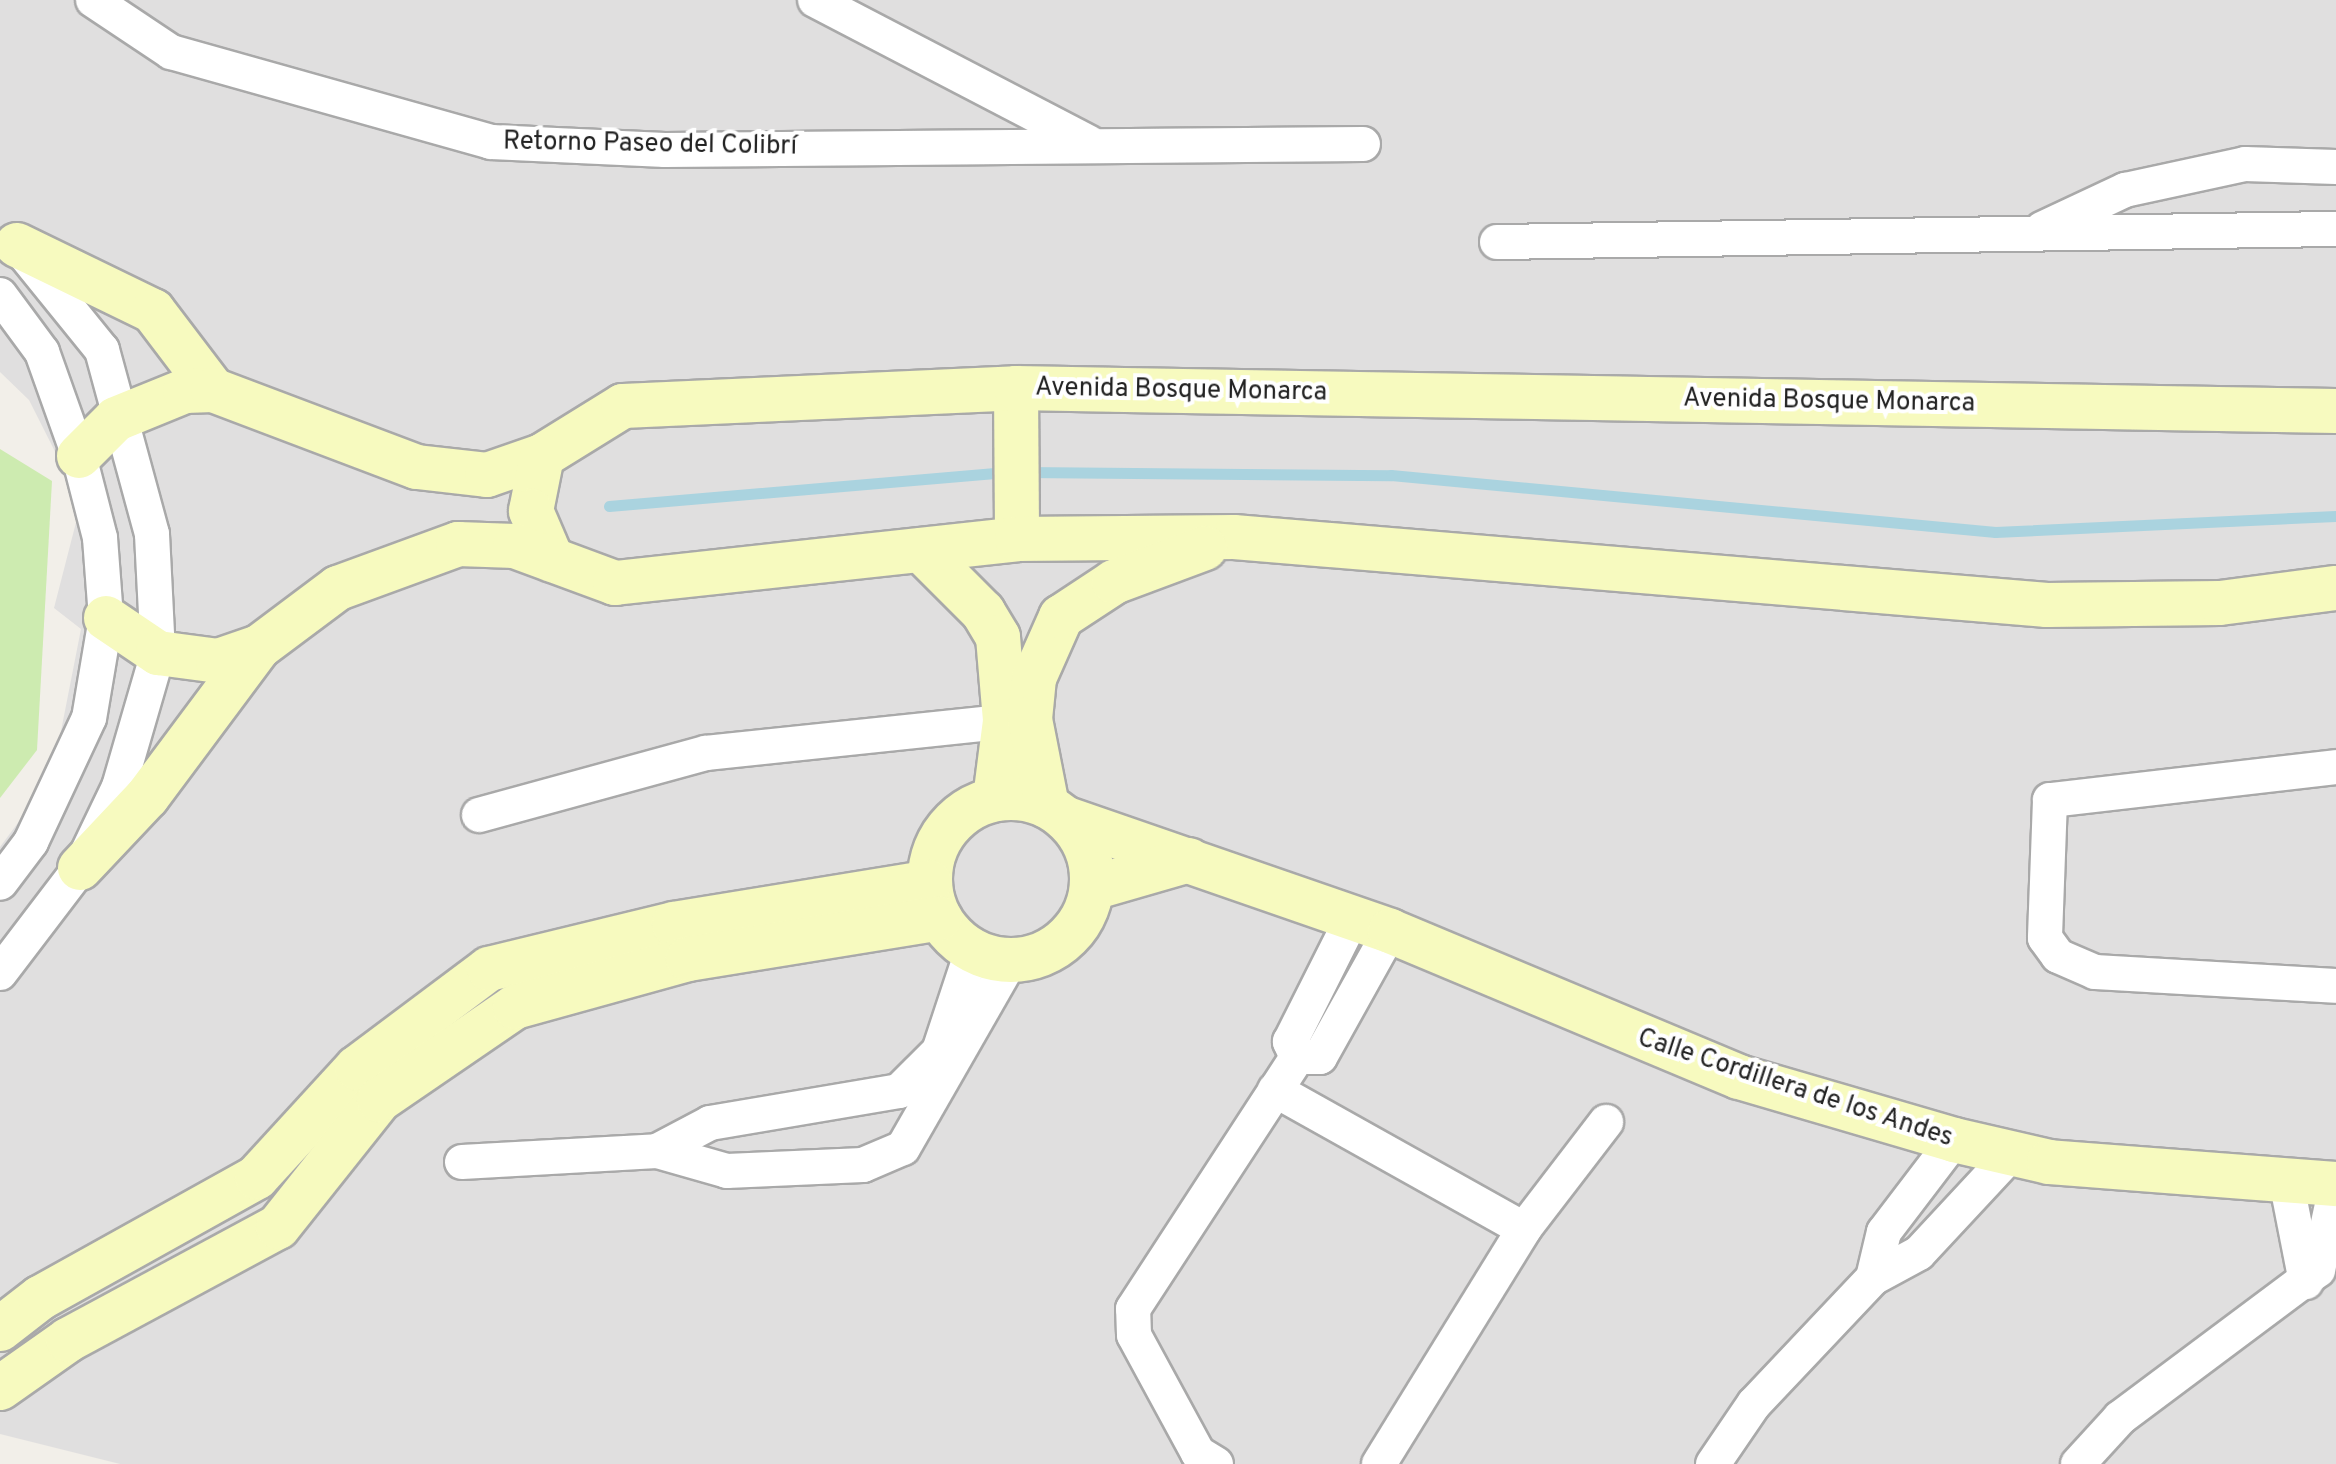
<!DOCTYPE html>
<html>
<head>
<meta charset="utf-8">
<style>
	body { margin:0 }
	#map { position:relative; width:2336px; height:1464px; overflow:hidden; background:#f2efe9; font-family:Overpass,sans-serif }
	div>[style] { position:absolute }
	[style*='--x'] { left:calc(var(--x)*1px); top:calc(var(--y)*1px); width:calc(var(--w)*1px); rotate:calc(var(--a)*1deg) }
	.residential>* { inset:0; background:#e0dfdf }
	.grass>* { inset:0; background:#cdebb0 }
	.stream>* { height:11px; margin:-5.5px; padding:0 5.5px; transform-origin:5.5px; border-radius:5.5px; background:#aad3df }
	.roads { filter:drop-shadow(2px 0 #a9a9a9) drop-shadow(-2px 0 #a9a9a9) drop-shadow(0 2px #a9a9a9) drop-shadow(0 -2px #a9a9a9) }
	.street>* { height:34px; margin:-17px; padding:0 17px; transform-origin:17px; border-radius:17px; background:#fff }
	.secondary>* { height:44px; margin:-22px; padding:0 22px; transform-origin:22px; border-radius:22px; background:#f7fabf }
	.secondary>.ring { margin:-22px; padding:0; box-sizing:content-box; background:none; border:44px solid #f7fabf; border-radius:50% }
	span { translate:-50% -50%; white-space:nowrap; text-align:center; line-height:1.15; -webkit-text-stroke:8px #fff; paint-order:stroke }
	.street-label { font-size:26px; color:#222 }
</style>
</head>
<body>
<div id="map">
	<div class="residential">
		<div style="clip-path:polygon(0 0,2336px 0,2336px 1464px,120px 1464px,0 1434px,0 847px,52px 777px,81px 629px,54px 608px,81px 503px,29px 400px,0 372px)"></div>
	</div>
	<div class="grass">
		<div style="clip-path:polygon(0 449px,52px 481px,37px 750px,0 798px)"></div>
	</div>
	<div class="stream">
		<div style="--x:1024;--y:472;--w:367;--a:0.5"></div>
		<div style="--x:1391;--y:475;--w:607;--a:5.39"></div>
		<div style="--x:1995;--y:532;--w:341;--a:-2.7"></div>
		<div style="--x:609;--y:506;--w:399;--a:-4.9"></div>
	</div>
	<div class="roads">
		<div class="street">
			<div style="--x:93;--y:0;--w:94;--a:33.7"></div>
			<div style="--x:171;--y:52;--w:332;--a:15.7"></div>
			<div style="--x:491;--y:142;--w:174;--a:2.6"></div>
			<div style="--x:665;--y:150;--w:698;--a:-0.49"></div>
			<div style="--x:815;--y:0;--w:308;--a:27.5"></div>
			<div style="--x:2042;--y:229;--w:92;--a:-25.2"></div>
			<div style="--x:2125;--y:190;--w:123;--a:-12.2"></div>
			<div style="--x:2245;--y:164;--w:91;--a:1.9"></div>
			<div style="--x:1497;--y:242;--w:839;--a:-0.89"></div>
			<div style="--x:0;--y:295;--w:71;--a:53.6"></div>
			<div style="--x:42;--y:352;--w:110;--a:70.4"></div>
			<div style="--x:79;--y:456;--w:85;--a:75.6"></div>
			<div style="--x:100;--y:538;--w:80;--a:85.7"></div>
			<div style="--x:106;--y:618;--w:101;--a:99.6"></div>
			<div style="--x:89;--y:718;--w:137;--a:115.1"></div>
			<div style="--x:31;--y:842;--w:51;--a:127.1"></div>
			<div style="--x:2336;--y:767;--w:288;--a:173.4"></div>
			<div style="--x:2050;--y:800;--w:138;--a:92.1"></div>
			<div style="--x:2045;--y:938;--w:22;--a:54"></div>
			<div style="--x:2058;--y:956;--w:40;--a:23.4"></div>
			<div style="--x:2095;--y:972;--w:241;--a:3.3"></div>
			<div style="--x:479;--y:815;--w:235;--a:-15.3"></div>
			<div style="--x:706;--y:753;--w:324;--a:-6"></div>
			<div style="--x:0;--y:973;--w:132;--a:-52.7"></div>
			<div style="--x:80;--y:868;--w:90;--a:-64.3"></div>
			<div style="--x:119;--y:787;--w:140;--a:-73.8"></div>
			<div style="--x:158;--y:653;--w:119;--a:-92.9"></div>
			<div style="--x:152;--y:534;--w:191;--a:-105.2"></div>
			<div style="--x:102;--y:350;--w:129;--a:-129"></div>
			<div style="--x:1297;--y:1057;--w:23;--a:0"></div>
			<div style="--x:1320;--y:1057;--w:144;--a:-60.9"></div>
			<div style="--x:1297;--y:1057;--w:17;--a:-115"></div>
			<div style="--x:1290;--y:1042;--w:140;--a:-63.3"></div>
			<div style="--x:1275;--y:1090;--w:285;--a:29.2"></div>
			<div style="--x:657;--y:1151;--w:60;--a:-27.8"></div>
			<div style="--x:710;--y:1123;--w:192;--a:-9.6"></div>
			<div style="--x:899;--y:1091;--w:57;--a:-45"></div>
			<div style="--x:939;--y:1051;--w:105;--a:-71.7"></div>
			<div style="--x:462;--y:1162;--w:195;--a:-3.2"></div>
			<div style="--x:657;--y:1151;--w:73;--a:15.9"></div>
			<div style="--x:727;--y:1171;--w:136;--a:-2.5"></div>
			<div style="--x:863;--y:1165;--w:43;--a:-23"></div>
			<div style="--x:903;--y:1148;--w:215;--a:-60.2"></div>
			<div style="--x:2286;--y:1180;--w:104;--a:78.9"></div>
			<div style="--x:1873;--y:1278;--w:47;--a:-76.6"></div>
			<div style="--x:1884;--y:1232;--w:116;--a:-52.7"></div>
			<div style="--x:1216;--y:1464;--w:21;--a:-149"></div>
			<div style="--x:1198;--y:1453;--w:134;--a:-118.5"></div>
			<div style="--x:1134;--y:1335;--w:26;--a:-92"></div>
			<div style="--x:1133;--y:1309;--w:301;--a:-56.9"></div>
			<div style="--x:1379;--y:1464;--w:276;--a:-58.3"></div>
			<div style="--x:1524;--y:1229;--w:135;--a:-52.5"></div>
			<div style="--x:1713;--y:1464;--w:73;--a:-55.7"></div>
			<div style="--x:1754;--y:1404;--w:173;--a:-46.6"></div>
			<div style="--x:1873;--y:1278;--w:52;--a:-28.5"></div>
			<div style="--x:1919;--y:1253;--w:132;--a:-47.1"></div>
			<div style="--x:2078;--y:1464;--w:62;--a:-47.6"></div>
			<div style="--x:2120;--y:1418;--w:247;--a:-36.8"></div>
			<div style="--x:2318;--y:1270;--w:86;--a:-77.9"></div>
		</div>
		<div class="secondary">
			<div style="--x:17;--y:245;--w:151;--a:25.9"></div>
			<div style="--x:153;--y:311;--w:99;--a:52.8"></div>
			<div style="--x:1016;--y:388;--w:151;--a:89.6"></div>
			<div style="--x:79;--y:456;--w:52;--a:-45"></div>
			<div style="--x:116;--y:419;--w:74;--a:-22.1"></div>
			<div style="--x:185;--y:391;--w:28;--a:-2"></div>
			<div style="--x:213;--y:390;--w:218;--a:20.7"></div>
			<div style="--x:417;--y:467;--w:70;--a:6.5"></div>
			<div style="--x:487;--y:475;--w:58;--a:-19.1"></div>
			<div style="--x:542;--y:456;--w:95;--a:-31.7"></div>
			<div style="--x:623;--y:406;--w:393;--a:-2.6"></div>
			<div style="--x:1016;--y:388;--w:1320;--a:1"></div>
			<div style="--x:542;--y:456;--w:56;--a:101.3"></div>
			<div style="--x:531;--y:511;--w:53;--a:66.8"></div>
			<div style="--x:921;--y:550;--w:88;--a:45"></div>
			<div style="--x:983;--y:612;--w:29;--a:59"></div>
			<div style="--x:998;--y:637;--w:84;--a:85.2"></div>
			<div style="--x:1005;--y:721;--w:79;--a:97.3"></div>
			<div style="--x:106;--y:618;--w:63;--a:33.9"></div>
			<div style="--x:158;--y:653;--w:61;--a:7.6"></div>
			<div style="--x:218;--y:661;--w:43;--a:-18.9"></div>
			<div style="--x:259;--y:647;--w:99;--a:-36.8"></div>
			<div style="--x:338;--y:588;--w:128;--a:-20.1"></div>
			<div style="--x:458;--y:544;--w:57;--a:2"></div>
			<div style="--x:515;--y:546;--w:107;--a:20.3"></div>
			<div style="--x:615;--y:583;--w:404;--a:-6.2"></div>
			<div style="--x:1017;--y:539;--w:217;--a:-0.5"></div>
			<div style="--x:1234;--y:537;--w:816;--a:4.78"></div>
			<div style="--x:2047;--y:605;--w:173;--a:-0.7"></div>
			<div style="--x:2220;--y:603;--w:117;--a:-7.4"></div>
			<div class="ring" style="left:930px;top:798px;width:118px;height:118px"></div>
			<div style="--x:1047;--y:806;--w:89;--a:-101.1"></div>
			<div style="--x:1030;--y:719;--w:41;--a:-84.4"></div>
			<div style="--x:1034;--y:678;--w:67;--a:-66.1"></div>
			<div style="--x:1061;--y:617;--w:64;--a:-33.4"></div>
			<div style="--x:1114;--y:582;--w:97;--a:-20.5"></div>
			<div style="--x:1067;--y:819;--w:342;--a:19.1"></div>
			<div style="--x:1390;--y:931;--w:378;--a:22.7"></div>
			<div style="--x:1739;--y:1077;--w:224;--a:16.3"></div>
			<div style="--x:1954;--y:1140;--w:98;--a:13"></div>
			<div style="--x:2049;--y:1162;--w:288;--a:4.4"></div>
			<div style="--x:80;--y:868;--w:98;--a:-46.7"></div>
			<div style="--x:147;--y:797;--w:187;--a:-53.3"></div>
			<div style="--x:1092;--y:888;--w:101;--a:-16.1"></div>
			<div style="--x:0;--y:1329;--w:51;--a:-37.8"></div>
			<div style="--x:40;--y:1298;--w:248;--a:-29.1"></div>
			<div style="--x:257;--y:1177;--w:148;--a:-47.5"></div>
			<div style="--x:357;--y:1068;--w:165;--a:-36.9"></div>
			<div style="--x:489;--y:969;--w:190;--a:-13.7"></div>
			<div style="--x:674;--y:924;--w:259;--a:-9.3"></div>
			<div style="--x:0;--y:1388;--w:83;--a:-35.2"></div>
			<div style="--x:68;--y:1340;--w:238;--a:-28.3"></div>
			<div style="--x:278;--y:1227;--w:162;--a:-51.5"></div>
			<div style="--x:379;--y:1100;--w:165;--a:-34.4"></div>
			<div style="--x:515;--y:1007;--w:180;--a:-15.5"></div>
			<div style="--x:688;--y:959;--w:255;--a:-9.2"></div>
		</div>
	</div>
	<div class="street-label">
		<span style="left:650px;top:145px;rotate:1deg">Retorno Paseo del Colibrí</span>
		<span style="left:1181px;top:391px;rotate:1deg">Avenida Bosque Monarca</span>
		<span style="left:1829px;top:402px;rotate:1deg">Avenida Bosque Monarca</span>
		<span style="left:1795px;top:1089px;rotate:18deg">Calle Cordillera de los Andes</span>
	</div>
</div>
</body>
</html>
